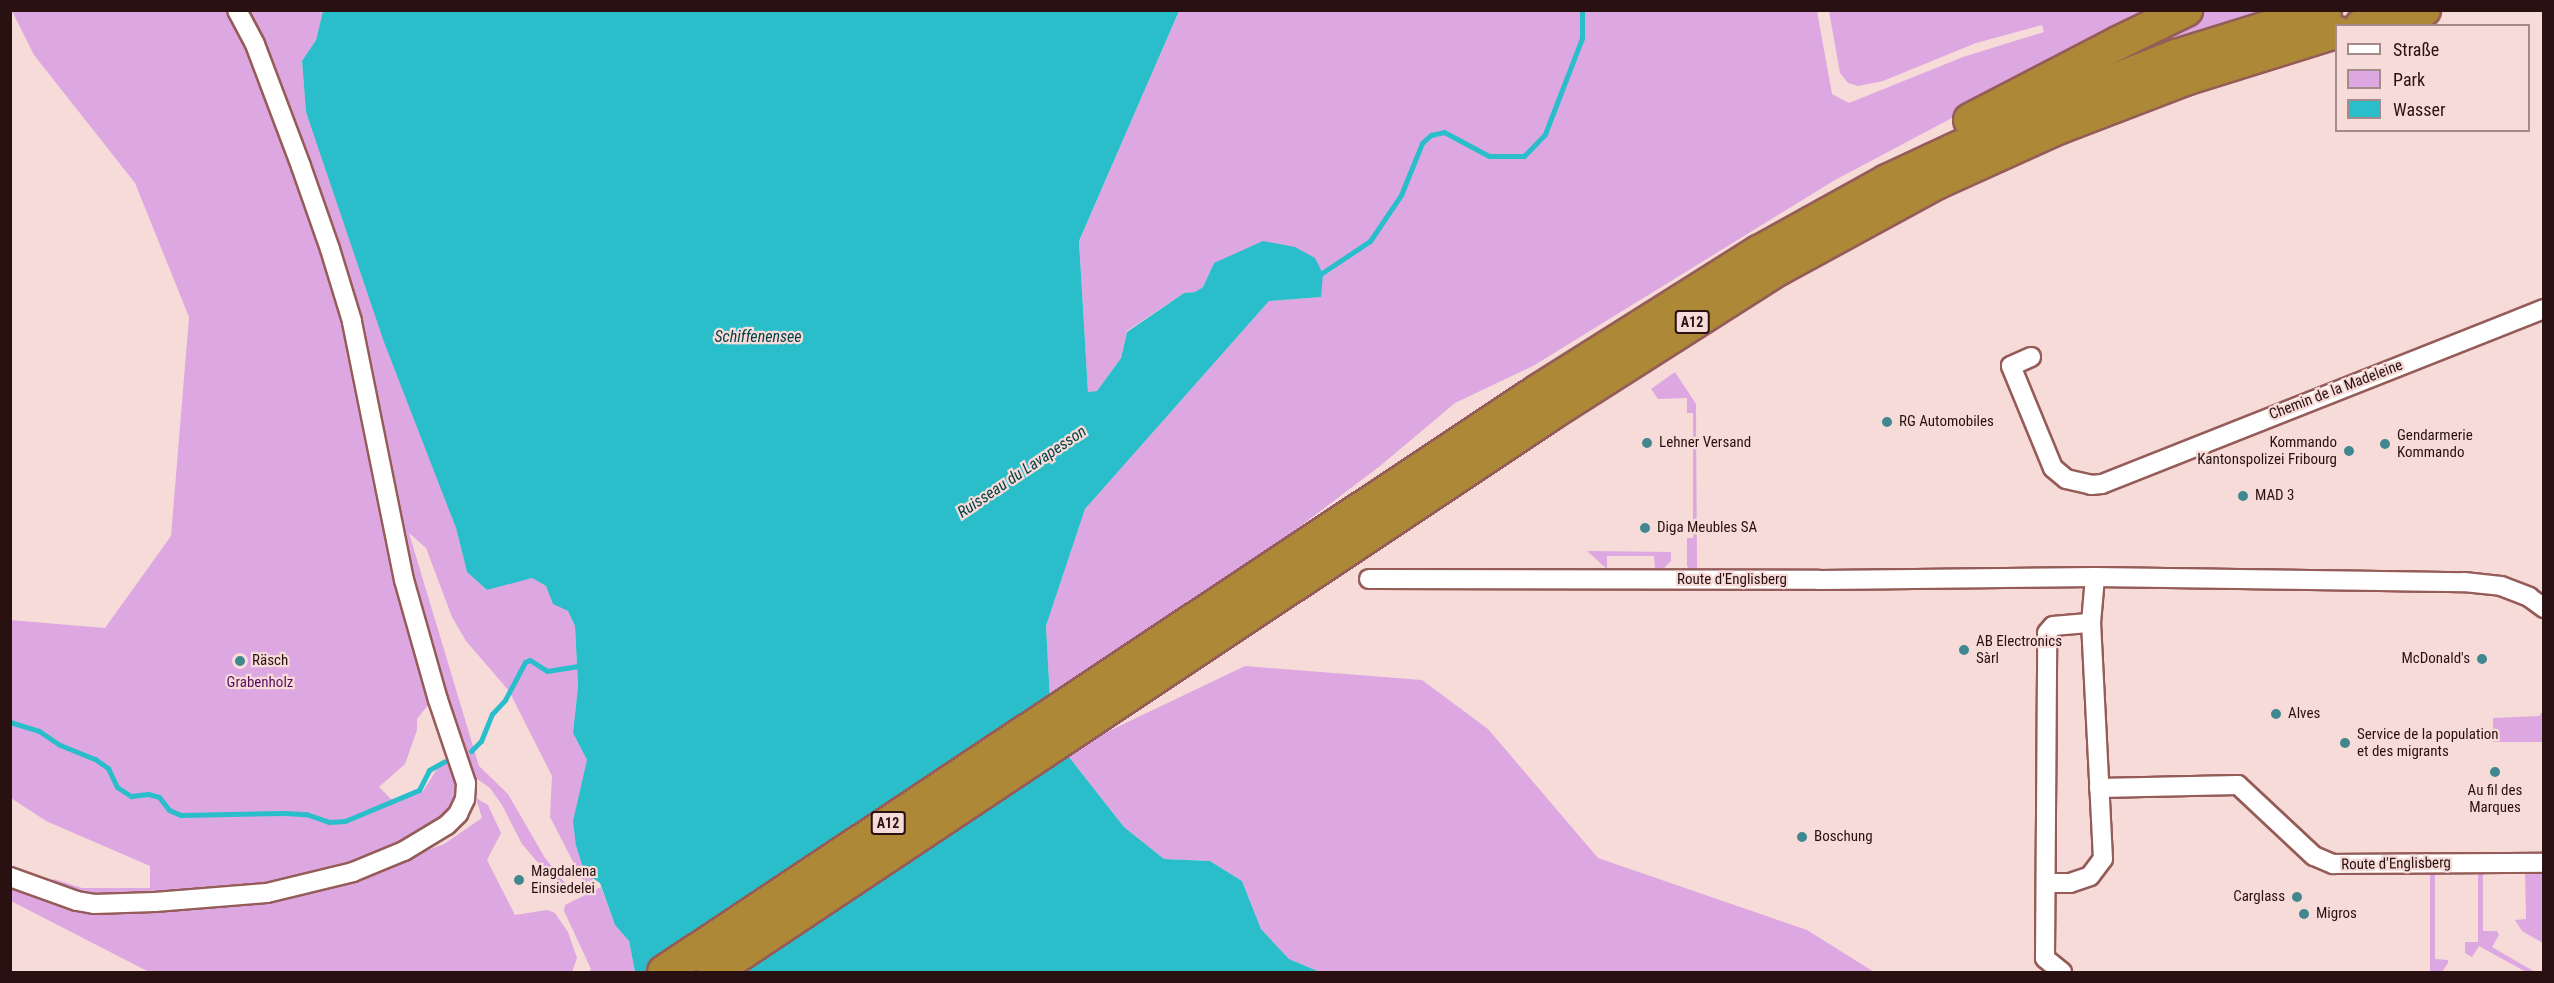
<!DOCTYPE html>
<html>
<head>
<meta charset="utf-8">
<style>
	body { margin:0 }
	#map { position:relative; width:2554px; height:983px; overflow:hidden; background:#f7dbd9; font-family:"Roboto Condensed",sans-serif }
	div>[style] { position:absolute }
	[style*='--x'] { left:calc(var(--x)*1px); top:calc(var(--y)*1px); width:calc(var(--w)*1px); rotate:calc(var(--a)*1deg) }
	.green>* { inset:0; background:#dda7e1 }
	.water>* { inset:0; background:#2abecb }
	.stream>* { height:5px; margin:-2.5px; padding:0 2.5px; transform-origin:2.5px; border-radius:2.5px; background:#2abecb }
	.roads { filter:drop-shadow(2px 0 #955c58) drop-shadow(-2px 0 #955c58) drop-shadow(0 2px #955c58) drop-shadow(0 -2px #955c58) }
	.street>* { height:18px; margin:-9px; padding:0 9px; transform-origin:9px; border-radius:9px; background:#fff }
	.highway>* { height:32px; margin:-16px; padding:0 16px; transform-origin:16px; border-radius:16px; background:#ac8837 }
	.dots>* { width:16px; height:16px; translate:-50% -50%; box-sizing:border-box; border:3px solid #f7dbd9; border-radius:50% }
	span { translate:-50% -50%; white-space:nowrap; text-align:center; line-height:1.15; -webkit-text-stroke:4.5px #f7dbd9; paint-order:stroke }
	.shield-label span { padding:2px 4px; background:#f7dbd9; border:2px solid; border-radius:4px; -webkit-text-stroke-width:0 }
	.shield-label { font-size:14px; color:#281110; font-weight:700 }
	.street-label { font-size:15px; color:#281110 }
	.poi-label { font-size:15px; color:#281110 }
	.left { translate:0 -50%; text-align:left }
	.right { translate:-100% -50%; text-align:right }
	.park-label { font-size:15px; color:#5a0c61 }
	.water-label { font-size:16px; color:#004247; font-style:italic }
	.frame { position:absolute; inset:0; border:12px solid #281110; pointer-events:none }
	.legend { position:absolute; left:2335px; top:24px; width:195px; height:108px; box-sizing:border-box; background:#f7dbd9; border:2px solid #a48a89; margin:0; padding:8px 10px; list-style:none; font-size:18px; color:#281110 }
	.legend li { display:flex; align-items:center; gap:12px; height:30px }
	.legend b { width:30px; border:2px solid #a48a89 }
</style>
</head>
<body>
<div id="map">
	<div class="green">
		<div style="clip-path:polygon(12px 11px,229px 11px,249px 44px,324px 250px,348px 340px,432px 700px,417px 719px,417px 730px,405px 764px,379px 787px,391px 799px,404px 799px,423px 791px,439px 766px,451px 760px,457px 779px,456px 800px,448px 813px,402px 846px,350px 866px,264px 887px,154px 898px,79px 895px,50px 887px,54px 879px,82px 888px,150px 888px,150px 866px,46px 821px,11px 798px,10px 620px,105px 628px,171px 536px,189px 317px,135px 183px,34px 55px)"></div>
		<div style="clip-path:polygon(244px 11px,323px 11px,316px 40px,302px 61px,306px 112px,456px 528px,467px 572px,487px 590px,531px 577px,546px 586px,553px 603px,568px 611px,575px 626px,578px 686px,573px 733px,587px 760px,576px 846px,585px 872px,594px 879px,584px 883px,550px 817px,552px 776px,509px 691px,466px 641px,452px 617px,426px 548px,409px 533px,479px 766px,508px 794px,545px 858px,570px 889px,546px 872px,522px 844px,502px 805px,490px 788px,473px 776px,465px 761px,412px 586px,366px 352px)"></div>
		<div style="clip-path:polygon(1179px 11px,1817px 11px,1832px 94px,1849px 103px,1963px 57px,2044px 32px,2042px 25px,1976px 43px,1883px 81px,1858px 86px,1848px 83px,1840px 73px,1829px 11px,2272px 11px,2184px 37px,2052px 65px,1835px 180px,1533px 366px,1455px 403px,1380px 466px,1237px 574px,1050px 700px,1046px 626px,1085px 509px,1269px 301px,1321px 297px,1214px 263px,1203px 287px,1195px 292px,1184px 293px,1127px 331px,1121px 358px,1097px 391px,1088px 392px,1079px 241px)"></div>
		<div style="clip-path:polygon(1675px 372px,1696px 404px,1697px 571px,1691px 571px,1687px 566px,1687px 538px,1693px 538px,1693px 413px,1687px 413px,1687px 398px,1658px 399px,1651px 389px)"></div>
		<div style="clip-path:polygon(1587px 551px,1671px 552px,1671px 561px,1664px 568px,1655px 568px,1654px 556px,1607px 556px,1607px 569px)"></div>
		<div style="clip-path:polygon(1245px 666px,1422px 680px,1488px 729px,1598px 858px,1807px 930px,1874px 972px,1320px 972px,1289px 959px,1261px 929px,1242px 881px,1210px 861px,1164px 859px,1124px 827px,1065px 752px)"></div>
		<div style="clip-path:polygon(2543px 711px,2543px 742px,2493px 742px,2493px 718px,2539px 716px)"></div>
		<div style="clip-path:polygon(476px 798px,488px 805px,501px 833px,487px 860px,515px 915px,547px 910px,555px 913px,568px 932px,577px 958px,572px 972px,149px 972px,11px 901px,10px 884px,55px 899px,68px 909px,89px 914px,104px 909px,347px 881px,444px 844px,482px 818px)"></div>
		<div style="clip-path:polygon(2515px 870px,2543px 870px,2543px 943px,2522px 931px,2515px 920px,2526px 919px,2525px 873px,2513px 873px)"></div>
		<div style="clip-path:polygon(2450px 871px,2450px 874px,2435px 874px,2435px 959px,2448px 960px,2448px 963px,2442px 972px,2418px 972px,2430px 971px,2430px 875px,2415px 872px)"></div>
		<div style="clip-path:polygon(2463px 871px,2498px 871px,2498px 873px,2483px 874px,2483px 931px,2497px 931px,2499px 935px,2492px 947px,2535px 972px,2526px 972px,2479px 946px,2472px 957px,2465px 953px,2465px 942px,2478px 942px,2478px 874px,2463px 874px)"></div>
		<div style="clip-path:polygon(601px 887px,615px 925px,629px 941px,635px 972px,588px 972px,591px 969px,564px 911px,565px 905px)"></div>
	</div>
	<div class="water">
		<div style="clip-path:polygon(323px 11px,1179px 11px,1079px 241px,1088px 392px,1097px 391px,1121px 358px,1127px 332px,1184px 293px,1195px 292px,1203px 287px,1214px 263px,1263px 241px,1295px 247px,1315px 258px,1323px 274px,1321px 297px,1269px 301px,1085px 509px,1046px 626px,1050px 700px,1065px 752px,1124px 827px,1164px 859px,1210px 861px,1242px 881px,1261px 929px,1289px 959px,1320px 972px,635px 972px,629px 941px,615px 925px,600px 883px,585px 873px,576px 846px,573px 821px,587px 760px,573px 733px,578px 686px,575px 626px,568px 611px,553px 604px,546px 586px,532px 578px,487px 590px,467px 572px,456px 528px,384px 342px,306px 112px,302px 61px,316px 40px)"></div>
	</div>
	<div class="stream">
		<div style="--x:1316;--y:277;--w:65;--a:-33.7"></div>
		<div style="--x:1370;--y:241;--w:55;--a:-56"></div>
		<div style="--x:1401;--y:195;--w:56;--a:-68"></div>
		<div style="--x:1422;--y:143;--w:12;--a:-42"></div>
		<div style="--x:1431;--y:135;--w:13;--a:-13"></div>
		<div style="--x:1444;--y:132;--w:51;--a:28.1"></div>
		<div style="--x:1489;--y:156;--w:35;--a:0"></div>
		<div style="--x:1524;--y:156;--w:30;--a:-46"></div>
		<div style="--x:1545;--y:134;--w:103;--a:-68.9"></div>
		<div style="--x:1582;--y:38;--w:28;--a:-90"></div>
		<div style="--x:10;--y:722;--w:30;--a:17"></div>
		<div style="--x:39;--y:731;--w:25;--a:34"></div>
		<div style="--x:60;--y:745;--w:38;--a:22"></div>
		<div style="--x:95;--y:759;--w:16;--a:35"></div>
		<div style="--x:108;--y:768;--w:21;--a:65"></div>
		<div style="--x:117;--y:787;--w:17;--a:33"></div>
		<div style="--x:131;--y:796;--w:17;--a:-7"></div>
		<div style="--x:148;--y:794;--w:11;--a:15"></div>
		<div style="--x:159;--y:797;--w:16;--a:52"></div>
		<div style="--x:169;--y:810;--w:13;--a:23"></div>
		<div style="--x:181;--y:815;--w:103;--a:-1.1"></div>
		<div style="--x:284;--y:813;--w:22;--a:3"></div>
		<div style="--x:306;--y:814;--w:24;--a:19"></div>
		<div style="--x:329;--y:822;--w:16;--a:-4"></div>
		<div style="--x:345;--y:821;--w:80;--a:-22.7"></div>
		<div style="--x:419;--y:790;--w:22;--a:-63"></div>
		<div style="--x:429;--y:770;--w:18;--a:-29"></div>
		<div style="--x:471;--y:751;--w:14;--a:-45"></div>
		<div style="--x:481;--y:741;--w:29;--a:-68"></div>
		<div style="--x:492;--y:714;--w:19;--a:-47"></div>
		<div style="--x:505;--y:700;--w:43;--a:-62.2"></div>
		<div style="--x:525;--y:662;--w:5;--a:-22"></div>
		<div style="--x:530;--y:660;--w:20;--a:33"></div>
		<div style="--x:547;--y:671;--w:30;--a:-9"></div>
	</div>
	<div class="roads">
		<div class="street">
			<div style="--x:2031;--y:357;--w:22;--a:156"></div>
			<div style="--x:2011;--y:366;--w:110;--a:67.6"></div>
			<div style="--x:2053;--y:468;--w:17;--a:40"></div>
			<div style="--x:2066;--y:479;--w:26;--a:13"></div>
			<div style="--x:2091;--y:485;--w:11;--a:-5"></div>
			<div style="--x:2102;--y:484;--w:475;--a:-21.6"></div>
			<div style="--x:1369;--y:579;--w:450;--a:0.1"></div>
			<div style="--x:1819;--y:580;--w:276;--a:-0.6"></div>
			<div style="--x:2095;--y:577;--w:369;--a:0.8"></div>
			<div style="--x:2464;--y:582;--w:37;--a:6"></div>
			<div style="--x:2501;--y:586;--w:30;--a:21"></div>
			<div style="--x:2529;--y:597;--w:19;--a:36"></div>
			<div style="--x:2099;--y:788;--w:139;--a:-1.2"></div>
			<div style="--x:2238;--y:785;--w:104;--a:43.1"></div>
			<div style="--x:2314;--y:856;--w:21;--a:23"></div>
			<div style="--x:2333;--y:864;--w:211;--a:-0.3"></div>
			<div style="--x:10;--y:877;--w:71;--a:19.7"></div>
			<div style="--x:77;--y:901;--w:17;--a:10"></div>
			<div style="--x:94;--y:904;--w:61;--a:-1.9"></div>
			<div style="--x:155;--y:902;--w:112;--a:-4.6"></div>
			<div style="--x:267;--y:893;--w:89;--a:-13.7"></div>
			<div style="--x:353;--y:872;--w:55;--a:-22.4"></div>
			<div style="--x:404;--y:851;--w:50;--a:-31.2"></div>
			<div style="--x:447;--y:825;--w:16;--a:-45"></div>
			<div style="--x:458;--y:814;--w:17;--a:-65"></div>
			<div style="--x:465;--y:799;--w:16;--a:-86"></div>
			<div style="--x:466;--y:783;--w:88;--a:-108.6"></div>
			<div style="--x:438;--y:700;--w:125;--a:-105.8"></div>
			<div style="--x:404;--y:580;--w:264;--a:-101.4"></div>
			<div style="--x:352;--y:321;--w:75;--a:-107"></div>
			<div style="--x:330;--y:249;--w:88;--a:-109.3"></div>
			<div style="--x:301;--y:166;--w:130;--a:-110.7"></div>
			<div style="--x:255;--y:44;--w:38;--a:-118"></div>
			<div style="--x:2047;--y:883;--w:23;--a:0"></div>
			<div style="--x:2070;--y:883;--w:21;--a:-19"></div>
			<div style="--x:2090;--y:876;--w:21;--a:-53"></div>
			<div style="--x:2103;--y:859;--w:236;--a:-92.9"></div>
			<div style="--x:2091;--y:623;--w:46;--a:-85"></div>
			<div style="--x:2062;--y:972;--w:22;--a:-141"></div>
			<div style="--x:2045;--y:958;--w:325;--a:-89.6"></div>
			<div style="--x:2047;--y:633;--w:9;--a:-49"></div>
			<div style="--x:2053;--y:626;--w:38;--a:-5"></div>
		</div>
		<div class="highway">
			<div style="--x:2361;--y:26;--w:65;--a:-14.3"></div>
			<div style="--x:1970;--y:120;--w:167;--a:-27.5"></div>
			<div style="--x:2118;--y:43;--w:76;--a:-25.9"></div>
			<div style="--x:664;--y:972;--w:1049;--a:-33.61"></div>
			<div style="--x:1538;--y:391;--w:261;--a:-32.2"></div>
			<div style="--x:1759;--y:252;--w:146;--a:-29"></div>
			<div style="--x:1887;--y:181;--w:180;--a:-25"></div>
			<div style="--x:2050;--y:105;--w:135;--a:-21.3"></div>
			<div style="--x:2176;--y:56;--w:156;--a:-17.2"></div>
			<div style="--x:713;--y:972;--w:1008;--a:-33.67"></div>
			<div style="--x:1552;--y:413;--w:270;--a:-32.5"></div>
			<div style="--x:1780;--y:268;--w:180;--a:-28.6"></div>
			<div style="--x:1938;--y:182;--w:134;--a:-24.3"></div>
			<div style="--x:2060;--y:127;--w:134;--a:-21"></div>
			<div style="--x:2185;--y:79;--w:158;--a:-17.3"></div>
		</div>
	</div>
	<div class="dots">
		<div style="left:1887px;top:422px;background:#40878f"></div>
		<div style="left:1647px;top:443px;background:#40878f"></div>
		<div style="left:2385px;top:444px;background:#40878f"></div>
		<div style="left:2349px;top:451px;background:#40878f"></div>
		<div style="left:2243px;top:496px;background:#40878f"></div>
		<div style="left:1645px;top:528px;background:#40878f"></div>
		<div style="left:1964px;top:650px;background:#40878f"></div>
		<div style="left:2482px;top:659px;background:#40878f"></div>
		<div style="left:240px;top:661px;background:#40878f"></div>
		<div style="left:2276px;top:714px;background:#40878f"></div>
		<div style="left:2345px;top:743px;background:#40878f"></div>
		<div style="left:2495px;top:772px;background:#40878f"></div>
		<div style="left:1802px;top:837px;background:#40878f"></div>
		<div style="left:519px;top:880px;background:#40878f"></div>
		<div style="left:2297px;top:897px;background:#40878f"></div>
		<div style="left:2304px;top:914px;background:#40878f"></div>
	</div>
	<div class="shield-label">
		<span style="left:1692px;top:322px">A12</span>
		<span style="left:888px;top:823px">A12</span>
	</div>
	<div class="street-label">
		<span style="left:2336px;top:390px;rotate:-21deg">Chemin de la Madeleine</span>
		<span style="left:1732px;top:580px">Route d'Englisberg</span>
		<span style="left:2396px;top:864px;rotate:-1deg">Route d'Englisberg</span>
	</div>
	<div class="poi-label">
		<span class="left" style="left:1899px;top:422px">RG Automobiles</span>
		<span class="left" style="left:2397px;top:444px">Gendarmerie<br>Kommando</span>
		<span class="right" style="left:2337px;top:451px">Kommando<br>Kantonspolizei Fribourg</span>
		<span class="left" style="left:1659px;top:443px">Lehner Versand</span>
		<span class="left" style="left:2255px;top:496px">MAD 3</span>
		<span class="left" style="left:1657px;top:528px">Diga Meubles SA</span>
		<span class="left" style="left:1976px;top:650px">AB Electronics<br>Sàrl</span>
		<span class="right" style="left:2470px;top:659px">McDonald's</span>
		<span class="left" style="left:252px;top:661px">Räsch</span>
		<span class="left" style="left:2288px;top:714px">Alves</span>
		<span class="left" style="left:2357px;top:743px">Service de la population<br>et des migrants</span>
		<span style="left:2495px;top:799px">Au fil des<br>Marques</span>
		<span class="left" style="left:1814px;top:837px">Boschung</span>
		<span class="left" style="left:531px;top:880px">Magdalena<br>Einsiedelei</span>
		<span class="right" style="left:2285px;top:897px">Carglass</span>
		<span class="left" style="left:2316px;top:914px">Migros</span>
	</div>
	<div class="park-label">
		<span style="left:260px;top:683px">Grabenholz</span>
	</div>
	<div class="water-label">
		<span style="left:758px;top:337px">Schiffenensee</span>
		<span style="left:1022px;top:472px;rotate:-34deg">Ruisseau du Lavapesson</span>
	</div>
	<div class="frame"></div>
	<ul class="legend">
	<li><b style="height:8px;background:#fff"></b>Straße</li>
	<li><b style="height:16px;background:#dda7e1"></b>Park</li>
	<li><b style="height:16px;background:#2abecb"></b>Wasser</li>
	</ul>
</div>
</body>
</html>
